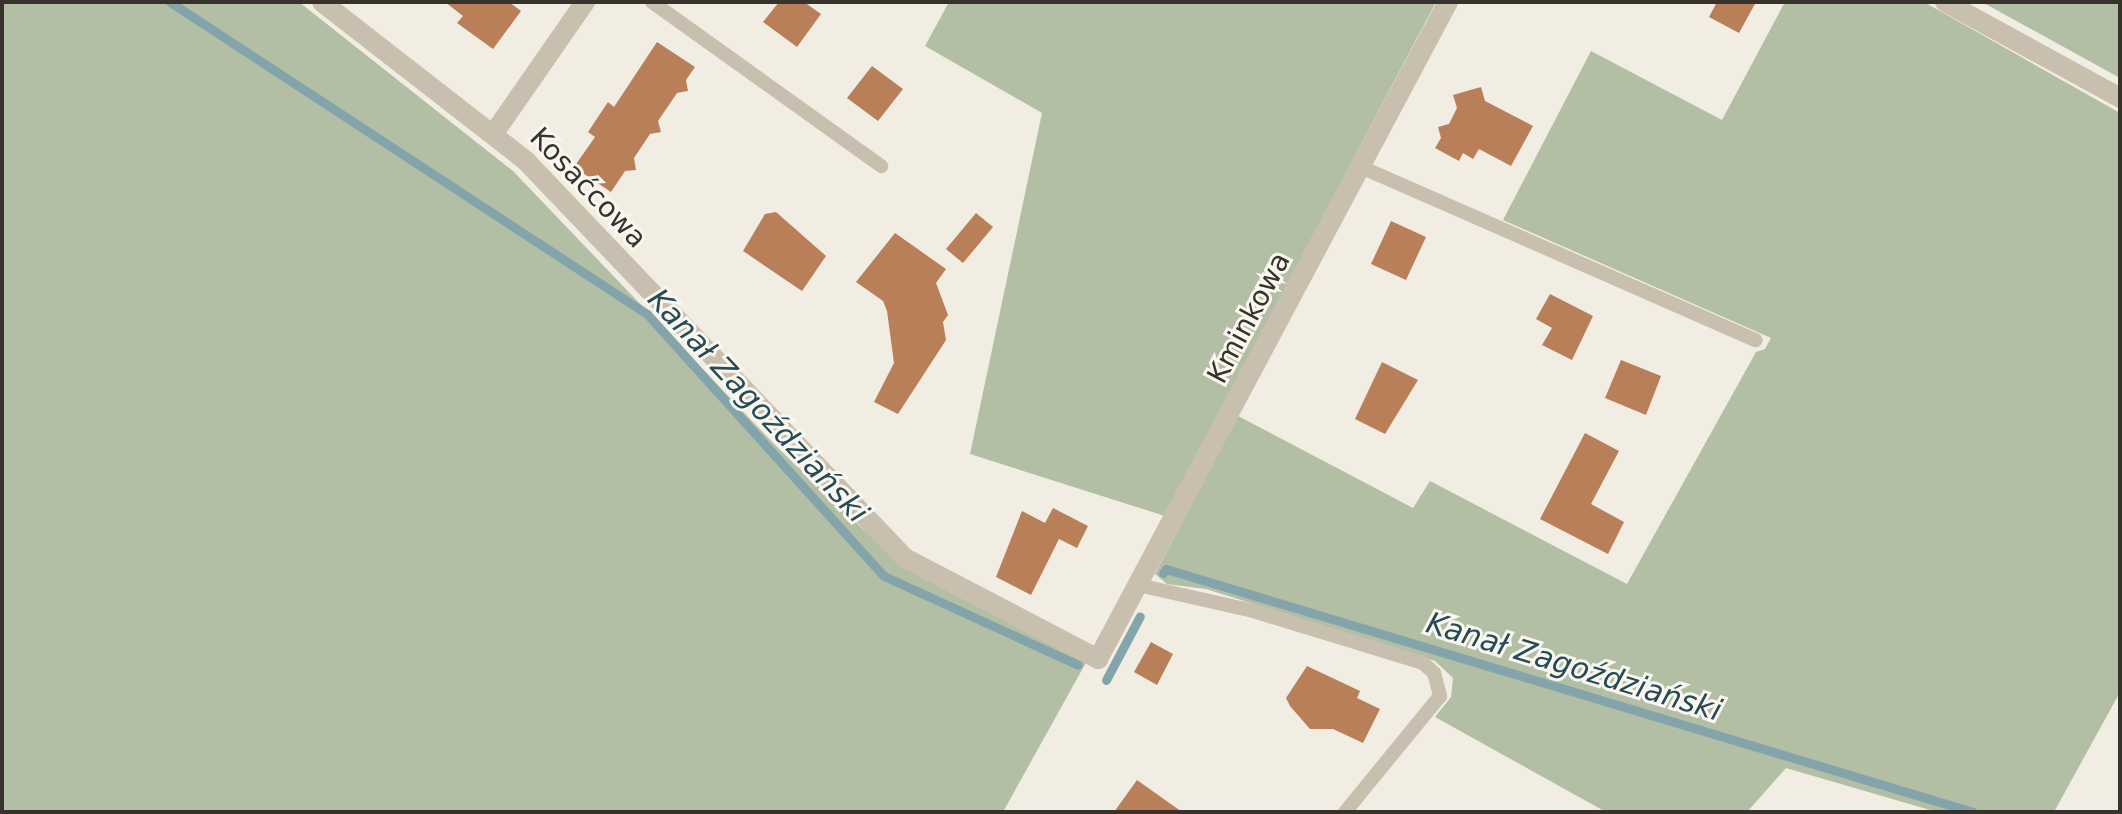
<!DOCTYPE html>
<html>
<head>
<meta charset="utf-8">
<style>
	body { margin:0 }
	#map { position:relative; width:2122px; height:814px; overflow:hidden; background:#f1ede2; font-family:"DejaVu Sans",sans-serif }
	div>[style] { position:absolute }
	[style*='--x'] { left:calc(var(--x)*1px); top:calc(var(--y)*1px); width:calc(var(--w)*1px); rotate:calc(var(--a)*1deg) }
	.green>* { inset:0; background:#b2bfa4 }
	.stream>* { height:9px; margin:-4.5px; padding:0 4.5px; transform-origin:4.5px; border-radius:4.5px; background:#84a4ab }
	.building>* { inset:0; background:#b87f59 }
	.lane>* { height:14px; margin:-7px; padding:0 7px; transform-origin:7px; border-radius:7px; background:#c8bfaf }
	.street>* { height:20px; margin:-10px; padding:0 10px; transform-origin:10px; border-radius:10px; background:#c8bfaf }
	span { translate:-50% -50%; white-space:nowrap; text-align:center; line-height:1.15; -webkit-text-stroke:6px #f9f6ef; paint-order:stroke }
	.street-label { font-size:28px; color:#38322c }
	.water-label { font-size:30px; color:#264b55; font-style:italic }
	.frame { position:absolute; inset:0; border:4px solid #38322c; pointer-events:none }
</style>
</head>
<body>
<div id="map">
	<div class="green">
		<div style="clip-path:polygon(2px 2px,299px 2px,513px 171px,774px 444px,904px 568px,1088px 659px,1003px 812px,2px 812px)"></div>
		<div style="clip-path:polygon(949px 2px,1436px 2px,1165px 516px,970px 454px,1042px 113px,925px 46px)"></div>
		<div style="clip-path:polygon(1785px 2px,1924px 2px,2120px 113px,2120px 692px,2054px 812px,1937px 812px,1786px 768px,1747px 812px,1606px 812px,1435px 717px,1451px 697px,1453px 678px,1435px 661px,1206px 589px,1167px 584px,1155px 574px,1238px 416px,1413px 508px,1430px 481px,1627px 584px,1756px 352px,1765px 349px,1771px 338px,1503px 220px,1591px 51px,1722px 120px)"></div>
		<div style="clip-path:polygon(1982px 2px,2120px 2px,2120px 78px)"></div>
	</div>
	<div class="stream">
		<div style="--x:170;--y:2;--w:570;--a:33.19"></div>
		<div style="--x:647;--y:314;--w:353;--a:47.9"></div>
		<div style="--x:884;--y:576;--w:213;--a:24.6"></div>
		<div style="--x:1163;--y:573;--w:5;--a:-53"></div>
		<div style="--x:1166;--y:569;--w:843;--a:16.76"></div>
		<div style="--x:1106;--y:680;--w:72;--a:-62"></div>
	</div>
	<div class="building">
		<div style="clip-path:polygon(445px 2px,509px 2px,521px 11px,493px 49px,457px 23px,463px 16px)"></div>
		<div style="clip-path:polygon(779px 2px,804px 2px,821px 14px,797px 47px,763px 22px)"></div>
		<div style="clip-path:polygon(1717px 2px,1756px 2px,1739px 33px,1709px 17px)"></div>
		<div style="clip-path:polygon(657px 42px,695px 67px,686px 80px,688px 91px,677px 93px,658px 121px,661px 132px,650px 134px,634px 158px,636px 170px,625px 171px,611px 192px,574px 167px,595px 137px,588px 132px,608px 102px,614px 107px)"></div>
		<div style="clip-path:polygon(872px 66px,903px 89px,878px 121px,847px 98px)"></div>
		<div style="clip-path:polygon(1481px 87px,1485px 101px,1533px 126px,1511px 166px,1479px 149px,1473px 159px,1463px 153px,1459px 161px,1435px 148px,1441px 138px,1438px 127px,1449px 124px,1457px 108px,1453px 95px)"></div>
		<div style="clip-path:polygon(776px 212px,826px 256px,802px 291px,743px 251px,765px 214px)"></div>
		<div style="clip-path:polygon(976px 213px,993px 227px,963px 263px,946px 249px)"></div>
		<div style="clip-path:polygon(1391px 221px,1426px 237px,1406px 280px,1371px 264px)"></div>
		<div style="clip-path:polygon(895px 233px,946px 269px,936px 283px,948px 315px,943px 322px,946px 340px,898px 414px,874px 402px,894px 363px,887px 311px,883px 301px,856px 282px)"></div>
		<div style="clip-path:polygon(1550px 294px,1593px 316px,1572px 360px,1542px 345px,1552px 328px,1536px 319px)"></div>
		<div style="clip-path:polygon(1621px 360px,1661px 376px,1646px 415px,1605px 398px)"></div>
		<div style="clip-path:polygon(1382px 362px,1418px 380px,1385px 434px,1355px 419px)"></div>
		<div style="clip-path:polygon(1585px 433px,1619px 451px,1591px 504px,1624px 522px,1608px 554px,1540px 519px)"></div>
		<div style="clip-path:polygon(1053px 508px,1088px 526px,1077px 548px,1059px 539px,1031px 595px,996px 577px,1022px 511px,1045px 523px)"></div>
		<div style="clip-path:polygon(1151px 642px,1173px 654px,1157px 685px,1134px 672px)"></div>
		<div style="clip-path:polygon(1307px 666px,1360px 691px,1357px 698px,1380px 709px,1363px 743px,1333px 729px,1310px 729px,1290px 706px,1286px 698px)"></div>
		<div style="clip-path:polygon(1137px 780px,1182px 812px,1114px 812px)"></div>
	</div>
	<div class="lane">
		<div style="--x:652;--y:2;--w:282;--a:35.6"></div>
		<div style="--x:1361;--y:167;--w:431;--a:23.7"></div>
		<div style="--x:1138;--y:585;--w:118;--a:12.7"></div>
		<div style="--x:1253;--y:611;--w:178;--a:17"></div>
		<div style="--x:1423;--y:663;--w:15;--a:42"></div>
		<div style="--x:1434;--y:673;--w:24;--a:75"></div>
		<div style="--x:1440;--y:696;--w:150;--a:129.3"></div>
	</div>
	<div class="street">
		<div style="--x:322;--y:2;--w:259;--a:37.9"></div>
		<div style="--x:526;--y:161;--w:549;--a:46.33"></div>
		<div style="--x:905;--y:558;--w:218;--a:27.6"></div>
		<div style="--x:1098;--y:659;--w:744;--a:-61.95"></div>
		<div style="--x:1945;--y:2;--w:200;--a:28.7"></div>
		<div style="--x:494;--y:133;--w:160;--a:-55.2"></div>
	</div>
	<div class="street-label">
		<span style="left:588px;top:188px;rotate:46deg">Kosaćcowa</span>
		<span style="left:1249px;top:318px;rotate:-62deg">Kminkowa</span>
	</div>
	<div class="water-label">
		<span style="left:758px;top:406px;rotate:47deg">Kanał Zagoździański</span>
		<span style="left:1574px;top:667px;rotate:17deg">Kanał Zagoździański</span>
	</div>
	<div class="frame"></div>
</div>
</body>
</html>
